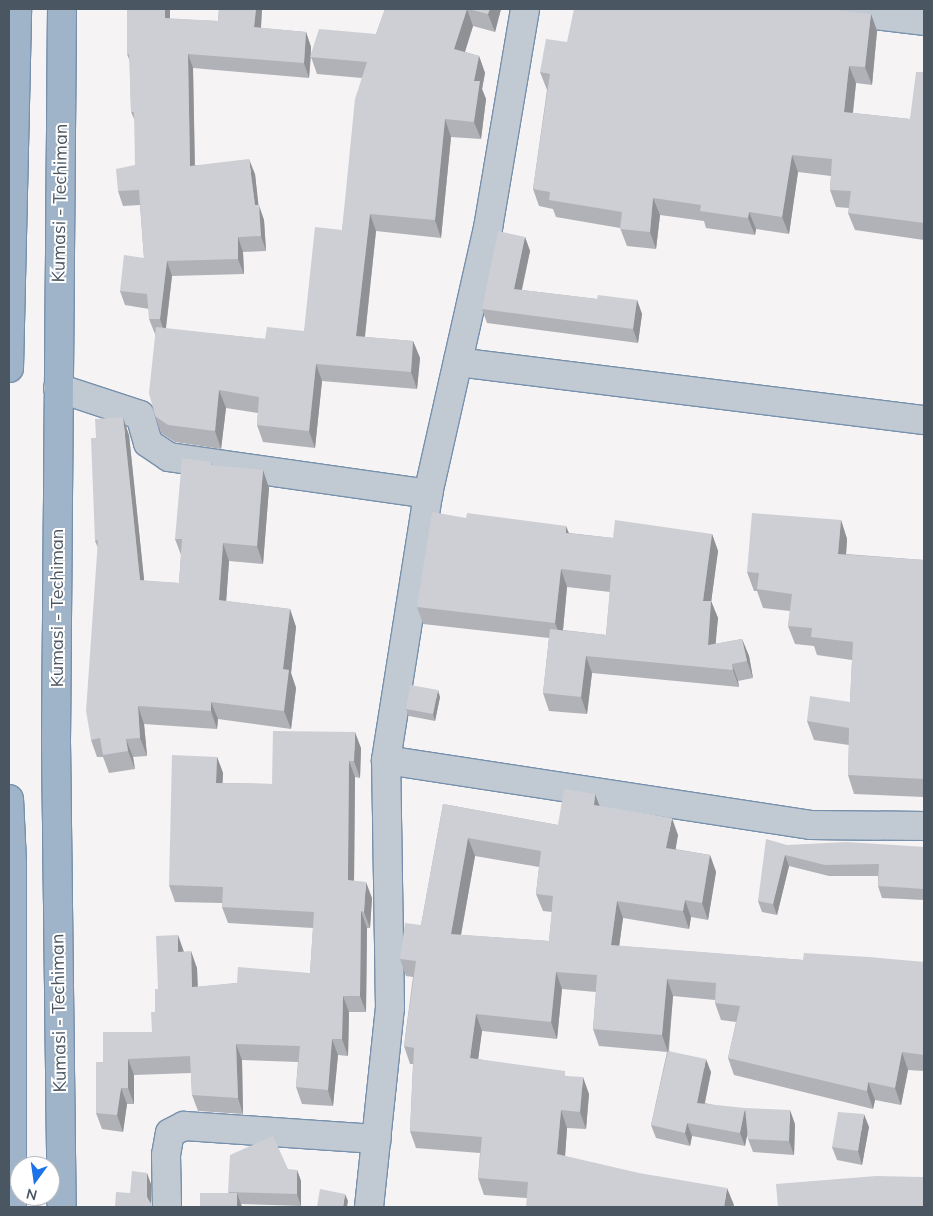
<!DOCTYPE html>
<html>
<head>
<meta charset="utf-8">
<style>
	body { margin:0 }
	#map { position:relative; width:933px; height:1216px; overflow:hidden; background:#f5f3f3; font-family:Mulish,sans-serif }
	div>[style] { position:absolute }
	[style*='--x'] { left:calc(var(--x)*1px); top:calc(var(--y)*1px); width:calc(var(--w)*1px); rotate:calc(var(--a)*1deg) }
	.roads { filter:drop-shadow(1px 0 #7690ad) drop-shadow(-1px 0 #7690ad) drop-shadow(0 1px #7690ad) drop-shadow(0 -1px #7690ad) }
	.minor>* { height:28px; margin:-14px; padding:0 14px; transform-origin:14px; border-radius:14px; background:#c1cad2 }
	.trunk>* { height:28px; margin:-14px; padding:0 14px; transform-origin:14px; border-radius:14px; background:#9fb4c9 }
	.wall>* { inset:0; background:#b0b2b7 }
	.shaded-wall>* { inset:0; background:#909195 }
	.building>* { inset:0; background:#cdcfd5 }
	span { translate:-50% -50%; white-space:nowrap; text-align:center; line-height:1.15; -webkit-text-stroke:4px #fff; paint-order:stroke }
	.street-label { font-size:18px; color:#4a5661 }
	.frame { position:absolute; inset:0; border:10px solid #4a5661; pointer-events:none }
	.north { position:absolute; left:10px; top:1156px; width:50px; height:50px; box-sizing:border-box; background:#fff; border:1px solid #b7bbc0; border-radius:50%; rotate:194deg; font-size:14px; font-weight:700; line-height:20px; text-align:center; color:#4a5661 }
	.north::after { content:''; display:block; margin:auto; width:18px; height:22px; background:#1a73e8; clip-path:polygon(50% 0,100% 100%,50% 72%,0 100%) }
</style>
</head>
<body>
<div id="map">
	<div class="roads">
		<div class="minor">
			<div style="--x:824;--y:9;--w:101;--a:6.8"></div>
			<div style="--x:458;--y:362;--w:470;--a:7.1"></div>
			<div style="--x:58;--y:388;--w:86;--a:18.2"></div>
			<div style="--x:140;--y:415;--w:29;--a:74"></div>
			<div style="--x:148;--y:443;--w:25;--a:34"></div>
			<div style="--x:169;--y:457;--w:262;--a:8.1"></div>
			<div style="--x:386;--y:760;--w:429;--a:8.7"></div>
			<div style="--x:810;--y:825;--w:114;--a:0.5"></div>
			<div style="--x:167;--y:1207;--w:52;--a:-91.1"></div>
			<div style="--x:166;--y:1155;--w:22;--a:-80"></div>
			<div style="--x:170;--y:1133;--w:16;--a:-27"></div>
			<div style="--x:184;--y:1126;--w:193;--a:3.9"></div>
			<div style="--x:369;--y:1207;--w:200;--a:-84"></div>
			<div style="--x:390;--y:1008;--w:248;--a:-90.9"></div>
			<div style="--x:386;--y:760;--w:269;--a:-81"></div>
			<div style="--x:428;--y:494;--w:273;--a:-77.3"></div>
			<div style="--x:488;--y:228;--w:222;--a:-80.4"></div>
		</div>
		<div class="trunk">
			<div style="--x:62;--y:9;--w:733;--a:90.47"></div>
			<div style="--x:56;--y:742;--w:465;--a:89.3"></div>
			<div style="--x:9;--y:368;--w:359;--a:-88.7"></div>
			<div style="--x:9;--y:799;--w:64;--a:87.3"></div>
			<div style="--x:12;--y:863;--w:344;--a:90"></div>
		</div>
	</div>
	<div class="wall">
		<div style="clip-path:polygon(evenodd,219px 9px,262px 9px,261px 28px,306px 32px,311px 47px,311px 56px,376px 34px,385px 9px,501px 9px,495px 32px,473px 26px,465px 52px,479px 56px,485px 73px,482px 89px,486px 99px,481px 139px,451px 137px,441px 238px,376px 231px,365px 337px,413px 341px,420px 358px,417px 389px,322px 381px,315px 448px,263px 442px,257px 425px,258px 413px,226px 408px,221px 449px,175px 442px,161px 433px,155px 416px,155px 334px,149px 319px,149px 309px,125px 305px,120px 291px,144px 258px,140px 205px,123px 206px,118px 191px,135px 165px,135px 121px,131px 112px,130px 62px,127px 54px,170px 19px,218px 21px,219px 9px,311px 57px,317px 74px,362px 78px,342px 230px,304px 331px,265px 339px,166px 329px,172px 276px,244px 274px,243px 252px,266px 251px,264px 220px,258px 205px,255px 174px,195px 165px,193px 68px,309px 78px,311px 57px)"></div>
		<div style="clip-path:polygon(871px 14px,877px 31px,872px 85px,856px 83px,853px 113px,910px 119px,924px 72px,924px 240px,855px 230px,848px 213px,849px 208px,836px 207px,830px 190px,831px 176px,798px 172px,789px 234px,756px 229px,755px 235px,706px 228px,704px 221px,660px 215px,656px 249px,627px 246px,620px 228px,556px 217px,553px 209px,539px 206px,533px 189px,547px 90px,540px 72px,567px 42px)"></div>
		<div style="clip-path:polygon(525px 237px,530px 251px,522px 290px,597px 299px,637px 300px,642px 314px,638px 343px,487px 323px,482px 309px)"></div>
		<div style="clip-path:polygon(129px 435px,144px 581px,179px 583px,181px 555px,175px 539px,211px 462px,213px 466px,269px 488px,263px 564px,229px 561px,226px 601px,290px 609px,296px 627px,291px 673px,296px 688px,291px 729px,218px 719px,217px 729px,144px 724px,147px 756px,133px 757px,135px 769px,109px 773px,103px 757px,97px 757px,91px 740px,98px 548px,95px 541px,96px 438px)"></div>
		<div style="clip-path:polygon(evenodd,466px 518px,569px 533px,613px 538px,712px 534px,718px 551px,711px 601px,718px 618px,715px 644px,742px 639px,749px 656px,753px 678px,738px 681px,739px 687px,592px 673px,587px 714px,549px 711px,543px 693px,549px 638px,423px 624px,417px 607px,466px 518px,567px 587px,610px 592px,606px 635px,563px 630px,567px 587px)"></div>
		<div style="clip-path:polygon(841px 520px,847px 539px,846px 554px,924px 560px,924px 797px,854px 794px,848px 775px,849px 745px,814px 740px,807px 721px,850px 702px,852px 660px,817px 655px,814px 646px,795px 644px,788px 626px,790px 611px,763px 608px,757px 591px,754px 591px,747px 572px)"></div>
		<div style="clip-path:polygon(440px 697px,435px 721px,409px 716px,406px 709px)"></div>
		<div style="clip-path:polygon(361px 748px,360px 778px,355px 777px,354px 881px,372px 898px,370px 928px,367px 928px,366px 1012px,349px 1012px,348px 1056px,338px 1055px,333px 1106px,302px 1104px,296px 1087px,298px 1062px,242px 1060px,243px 1114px,198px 1111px,192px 1095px,191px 1073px,134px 1075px,134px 1104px,127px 1104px,123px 1132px,102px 1129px,96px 1113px,103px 1062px,152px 1032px,158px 989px,184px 952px,197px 968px,198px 987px,237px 983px,310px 973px,313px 928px,228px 923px,222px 907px,222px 903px,175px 902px,169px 885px,217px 757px,223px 773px,222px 783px,272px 784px)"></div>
		<div style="clip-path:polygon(evenodd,443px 804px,558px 825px,600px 806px,678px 835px,675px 849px,710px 855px,716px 872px,708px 920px,691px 917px,689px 929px,623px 918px,619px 946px,803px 960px,924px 962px,924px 1071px,908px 1070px,901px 1105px,875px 1100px,873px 1109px,734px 1075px,728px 1058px,736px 1022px,721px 1020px,715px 1003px,715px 1000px,673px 996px,669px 1051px,711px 1072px,705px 1103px,795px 1124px,794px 1155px,753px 1152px,748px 1139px,747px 1133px,745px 1146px,692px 1136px,690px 1146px,656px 1138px,651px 1125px,667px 1052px,599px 1046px,593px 1029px,596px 992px,562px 989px,557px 1039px,482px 1031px,478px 1059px,567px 1076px,589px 1094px,586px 1129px,567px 1128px,565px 1156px,734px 1205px,526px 1198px,484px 1195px,478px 1178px,480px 1153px,416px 1148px,410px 1131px,413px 1064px,410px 1064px,404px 1046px,413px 977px,406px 976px,400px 959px,421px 925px,443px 804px,475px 856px,539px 867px,536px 894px,543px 911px,552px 912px,549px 941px,461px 935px,475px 856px)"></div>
		<div style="clip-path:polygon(787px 845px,924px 847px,924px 900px,882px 898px,878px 886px,878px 876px,829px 876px,789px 866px,777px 915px,762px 912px,758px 901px)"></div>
		<div style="clip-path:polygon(869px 1127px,862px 1165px,837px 1160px,832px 1147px)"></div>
		<div style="clip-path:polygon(297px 1170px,301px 1181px,301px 1206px,241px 1204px,242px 1207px,200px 1207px,229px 1193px,228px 1192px)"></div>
	</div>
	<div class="shaded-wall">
		<div style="clip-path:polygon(165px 9px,170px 9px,170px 33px,165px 18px)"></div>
		<div style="clip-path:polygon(256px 9px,262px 9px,260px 42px,254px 27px)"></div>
		<div style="clip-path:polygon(467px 9px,473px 26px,460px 67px,454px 49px)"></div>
		<div style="clip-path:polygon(490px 9px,501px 9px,495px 32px,488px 14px)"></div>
		<div style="clip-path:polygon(871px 14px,877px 31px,872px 85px,865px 67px)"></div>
		<div style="clip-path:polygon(306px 32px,311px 47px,309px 78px,304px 63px)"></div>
		<div style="clip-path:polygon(188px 54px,193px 68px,195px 181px,190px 166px)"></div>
		<div style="clip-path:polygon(479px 56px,485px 73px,482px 89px,486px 99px,481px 139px,474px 122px,474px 81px)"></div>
		<div style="clip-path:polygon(849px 66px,856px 83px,851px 129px,844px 112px)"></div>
		<div style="clip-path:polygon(445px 119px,451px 137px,441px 238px,435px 220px)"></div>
		<div style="clip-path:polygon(792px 155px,798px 172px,789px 234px,782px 217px)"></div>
		<div style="clip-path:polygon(249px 159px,255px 174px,260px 218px,259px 205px,264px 220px,266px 251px,261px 236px,255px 205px)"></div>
		<div style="clip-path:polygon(653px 198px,660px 215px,656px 249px,650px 232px)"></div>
		<div style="clip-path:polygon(749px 212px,756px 229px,755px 235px,748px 218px)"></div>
		<div style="clip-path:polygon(370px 214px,376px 231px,363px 353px,356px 336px)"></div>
		<div style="clip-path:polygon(238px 237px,243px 252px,244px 274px,238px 259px)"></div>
		<div style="clip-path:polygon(525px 237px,530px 251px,519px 302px,514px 289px)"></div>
		<div style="clip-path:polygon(167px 261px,172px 276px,165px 334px,160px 319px)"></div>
		<div style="clip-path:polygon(637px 300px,642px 314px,638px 343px,633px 329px)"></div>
		<div style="clip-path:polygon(413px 341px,420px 358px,417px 389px,411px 372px)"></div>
		<div style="clip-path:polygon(316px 364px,322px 381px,315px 448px,309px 431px)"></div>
		<div style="clip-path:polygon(219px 390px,226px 408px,221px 449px,215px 431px)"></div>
		<div style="clip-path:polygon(123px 417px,129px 435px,146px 598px,140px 580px)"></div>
		<div style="clip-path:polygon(263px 470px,269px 488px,263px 564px,257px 546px)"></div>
		<div style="clip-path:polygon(841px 520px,847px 539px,845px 572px,838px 554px)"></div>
		<div style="clip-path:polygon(566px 526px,573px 543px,566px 533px)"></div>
		<div style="clip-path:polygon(712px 534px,718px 551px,709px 618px,703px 601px)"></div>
		<div style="clip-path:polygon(223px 543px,229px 561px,225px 618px,219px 600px)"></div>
		<div style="clip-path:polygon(561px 569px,567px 587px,562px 640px,555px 623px)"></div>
		<div style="clip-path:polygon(711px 601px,718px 618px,714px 662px,708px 645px)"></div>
		<div style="clip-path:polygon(290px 609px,296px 627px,291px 673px,296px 688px,291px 729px,284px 711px,283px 669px)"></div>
		<div style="clip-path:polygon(742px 639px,749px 656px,753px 678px,747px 661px)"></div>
		<div style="clip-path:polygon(586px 656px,592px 673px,587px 714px,581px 697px)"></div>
		<div style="clip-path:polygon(732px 664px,738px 681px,739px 687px,733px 670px)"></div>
		<div style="clip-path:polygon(438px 690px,440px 697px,435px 721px,433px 714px)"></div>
		<div style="clip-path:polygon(211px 702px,218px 719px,217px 729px,211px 711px)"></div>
		<div style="clip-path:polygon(138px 706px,144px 724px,147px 756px,140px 738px)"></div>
		<div style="clip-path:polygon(355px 732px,361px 748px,360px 778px,354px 761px)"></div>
		<div style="clip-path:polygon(126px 739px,133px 757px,135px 769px,128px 751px)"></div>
		<div style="clip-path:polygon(217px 757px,223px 773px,222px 800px,216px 783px)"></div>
		<div style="clip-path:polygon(349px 761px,355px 777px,354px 883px,348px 880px)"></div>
		<div style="clip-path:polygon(595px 794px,602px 812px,594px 805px)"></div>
		<div style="clip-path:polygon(672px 818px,678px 835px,673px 865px,666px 848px)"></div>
		<div style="clip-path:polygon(468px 838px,475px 856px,458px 951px,451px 934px)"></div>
		<div style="clip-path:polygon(710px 855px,716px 872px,708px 920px,702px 903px)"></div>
		<div style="clip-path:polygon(785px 855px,789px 866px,777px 915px,773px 904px)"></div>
		<div style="clip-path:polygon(366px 882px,372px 898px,370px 928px,364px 912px)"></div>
		<div style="clip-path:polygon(685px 900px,691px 917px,689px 929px,683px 911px)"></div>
		<div style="clip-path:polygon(617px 901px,623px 918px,617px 962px,611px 945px)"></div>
		<div style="clip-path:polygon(361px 911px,367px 928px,366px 1012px,360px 996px)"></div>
		<div style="clip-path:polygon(178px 935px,184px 952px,178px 952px)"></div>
		<div style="clip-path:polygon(191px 951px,197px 968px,198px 1004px,192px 987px)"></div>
		<div style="clip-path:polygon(556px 972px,562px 989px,557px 1039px,551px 1022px)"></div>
		<div style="clip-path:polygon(667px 979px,673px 996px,668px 1052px,662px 1035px)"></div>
		<div style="clip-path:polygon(343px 996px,349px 1012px,348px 1056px,342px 1039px)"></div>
		<div style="clip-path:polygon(476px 1014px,482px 1031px,476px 1075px,470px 1058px)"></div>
		<div style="clip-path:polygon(332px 1039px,338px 1055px,333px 1106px,328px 1090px)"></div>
		<div style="clip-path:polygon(236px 1044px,242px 1060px,243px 1114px,238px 1098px)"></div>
		<div style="clip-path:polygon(902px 1052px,908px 1070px,901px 1105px,895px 1088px)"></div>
		<div style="clip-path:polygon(128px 1059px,134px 1075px,134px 1104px,128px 1088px)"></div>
		<div style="clip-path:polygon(706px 1059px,711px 1072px,702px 1116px,697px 1103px)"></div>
		<div style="clip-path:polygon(583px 1077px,589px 1094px,586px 1129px,580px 1112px)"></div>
		<div style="clip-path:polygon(868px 1082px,875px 1100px,873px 1109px,867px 1091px)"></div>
		<div style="clip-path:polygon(121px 1088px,127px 1104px,123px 1132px,117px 1115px)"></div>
		<div style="clip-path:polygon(745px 1108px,750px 1121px,745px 1146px,740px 1133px)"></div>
		<div style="clip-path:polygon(561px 1110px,567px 1128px,564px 1171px,557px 1154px)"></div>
		<div style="clip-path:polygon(790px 1110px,795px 1124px,794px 1155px,789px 1141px)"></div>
		<div style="clip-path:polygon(864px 1114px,869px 1127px,862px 1165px,858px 1151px)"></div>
		<div style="clip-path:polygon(687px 1123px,692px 1136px,690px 1146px,685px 1133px)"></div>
		<div style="clip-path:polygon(297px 1170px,301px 1181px,301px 1206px,297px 1194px)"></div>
		<div style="clip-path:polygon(147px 1173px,151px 1184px,151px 1207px,147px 1197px)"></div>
		<div style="clip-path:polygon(727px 1188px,734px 1205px,733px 1207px,724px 1207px)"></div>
		<div style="clip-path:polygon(237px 1193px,242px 1207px,237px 1207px)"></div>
		<div style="clip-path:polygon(345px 1194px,348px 1201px,347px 1207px,343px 1207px)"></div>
	</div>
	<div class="building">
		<div style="clip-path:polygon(127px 9px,165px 9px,165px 18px,218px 21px,219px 9px,256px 9px,254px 27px,306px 32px,304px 63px,188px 54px,190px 166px,249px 159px,255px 205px,259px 205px,261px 236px,238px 237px,238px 259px,167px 261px,160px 319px,149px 319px,147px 294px,120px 291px,124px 255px,144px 258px,139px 190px,118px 191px,116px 169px,135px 165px,134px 112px,131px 112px,129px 54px,127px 54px)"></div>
		<div style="clip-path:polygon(385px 9px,467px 9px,454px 49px,479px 56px,474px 81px,480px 81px,474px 122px,445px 119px,435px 220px,370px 214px,356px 336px,413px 341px,411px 372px,316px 364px,309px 431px,257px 425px,259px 397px,219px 390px,215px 431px,168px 425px,155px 416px,149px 393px,156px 327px,265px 339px,267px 327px,304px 331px,315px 227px,342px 230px,355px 99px,367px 62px,310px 57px,319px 29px,376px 34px)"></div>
		<div style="clip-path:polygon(468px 9px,490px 9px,488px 14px)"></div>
		<div style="clip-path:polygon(574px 9px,828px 9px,871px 14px,865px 67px,849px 66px,844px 112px,910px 119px,916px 72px,924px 72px,924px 223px,848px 213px,851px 191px,830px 190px,832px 159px,792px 155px,782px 217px,749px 212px,748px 218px,700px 211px,701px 205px,653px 198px,650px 232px,620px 229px,622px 212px,549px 200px,550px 192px,533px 189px,550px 74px,540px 72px,546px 39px,567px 42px)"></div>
		<div style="clip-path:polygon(498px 231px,525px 237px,514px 289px,597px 299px,598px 295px,637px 300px,633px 329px,482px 309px)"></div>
		<div style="clip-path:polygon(123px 417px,140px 580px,179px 583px,182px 539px,175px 539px,182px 458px,211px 462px,211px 465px,263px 470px,257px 546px,223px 543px,219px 600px,290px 609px,283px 669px,289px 670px,284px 711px,211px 702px,211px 711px,138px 706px,140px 738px,126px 739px,128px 751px,103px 755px,100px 738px,91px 740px,86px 711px,98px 540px,95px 541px,91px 438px,96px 438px,95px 419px)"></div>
		<div style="clip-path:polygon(432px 512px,466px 518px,467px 513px,566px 526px,566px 533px,613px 538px,615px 520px,712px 534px,703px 601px,711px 601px,708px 645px,742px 639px,747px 661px,732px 664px,733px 670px,586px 656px,581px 697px,543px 693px,550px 629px,606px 635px,611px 575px,561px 569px,555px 623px,417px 607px)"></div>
		<div style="clip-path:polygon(752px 513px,841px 520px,838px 554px,924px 560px,924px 779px,848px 775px,849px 728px,807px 721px,810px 696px,850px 702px,853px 642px,811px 637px,812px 628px,788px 626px,792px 594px,757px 589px,759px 573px,747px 572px)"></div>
		<div style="clip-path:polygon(410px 685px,438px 690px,433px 714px,406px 709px)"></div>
		<div style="clip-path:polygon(273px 731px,355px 732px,354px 761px,349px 761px,348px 867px,348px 880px,366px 882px,364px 912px,361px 911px,360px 996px,343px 996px,342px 1039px,332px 1039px,328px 1090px,296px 1087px,300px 1046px,236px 1044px,238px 1098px,192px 1095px,190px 1056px,128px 1059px,128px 1088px,121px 1088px,117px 1115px,96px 1113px,96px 1062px,103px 1062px,103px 1032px,152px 1032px,151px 1012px,155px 1012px,155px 989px,158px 989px,156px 936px,178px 935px,178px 952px,191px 951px,192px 987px,237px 983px,238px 967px,310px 973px,314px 912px,222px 907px,223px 887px,169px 885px,172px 755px,217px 757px,216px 783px,272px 784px)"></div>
		<div style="clip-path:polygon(evenodd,564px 789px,595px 794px,594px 805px,672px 818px,666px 848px,710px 855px,702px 903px,685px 900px,683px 911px,617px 901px,611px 945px,803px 960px,804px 953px,869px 957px,924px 962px,924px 1055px,902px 1052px,895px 1088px,868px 1082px,867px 1091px,728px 1058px,740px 1006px,715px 1003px,716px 983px,667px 979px,662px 1035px,593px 1029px,597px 975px,556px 972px,551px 1022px,476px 1014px,470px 1058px,565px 1071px,565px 1076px,583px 1077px,580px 1112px,561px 1110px,557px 1154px,639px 1173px,727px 1188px,724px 1207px,526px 1207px,528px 1182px,478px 1178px,482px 1137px,410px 1131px,414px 1048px,404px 1046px,416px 961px,400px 959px,405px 923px,421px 925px,443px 804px,558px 825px,564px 789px,468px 838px,541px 851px,536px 894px,553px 896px,549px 941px,451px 934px,468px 838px)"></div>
		<div style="clip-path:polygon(766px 839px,787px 845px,847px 842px,924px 847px,924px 889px,878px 886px,879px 864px,825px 865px,785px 855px,773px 904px,758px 901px)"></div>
		<div style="clip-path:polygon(668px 1051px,706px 1059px,697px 1103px,745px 1108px,740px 1133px,687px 1123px,685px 1133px,651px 1125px)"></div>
		<div style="clip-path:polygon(745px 1108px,790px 1110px,789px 1141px,748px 1139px)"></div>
		<div style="clip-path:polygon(838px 1112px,864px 1114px,858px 1151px,832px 1147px)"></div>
		<div style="clip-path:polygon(273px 1136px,288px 1169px,297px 1170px,297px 1194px,228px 1192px,230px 1155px)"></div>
		<div style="clip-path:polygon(132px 1171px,147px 1173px,147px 1197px,153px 1207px,115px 1207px,116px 1192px,130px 1193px)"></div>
		<div style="clip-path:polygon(876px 1176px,924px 1177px,924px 1207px,778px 1207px,776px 1184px)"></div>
		<div style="clip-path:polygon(320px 1189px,345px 1194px,343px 1207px,317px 1207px)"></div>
		<div style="clip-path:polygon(200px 1193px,237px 1193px,237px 1207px,200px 1207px)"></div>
	</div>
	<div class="street-label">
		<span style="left:60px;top:203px;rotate:-89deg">Kumasi - Techiman</span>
		<span style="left:57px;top:608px;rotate:-90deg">Kumasi - Techiman</span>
		<span style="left:59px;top:1013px;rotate:-91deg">Kumasi - Techiman</span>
	</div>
	<div class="frame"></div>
	<div class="north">N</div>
</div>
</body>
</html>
